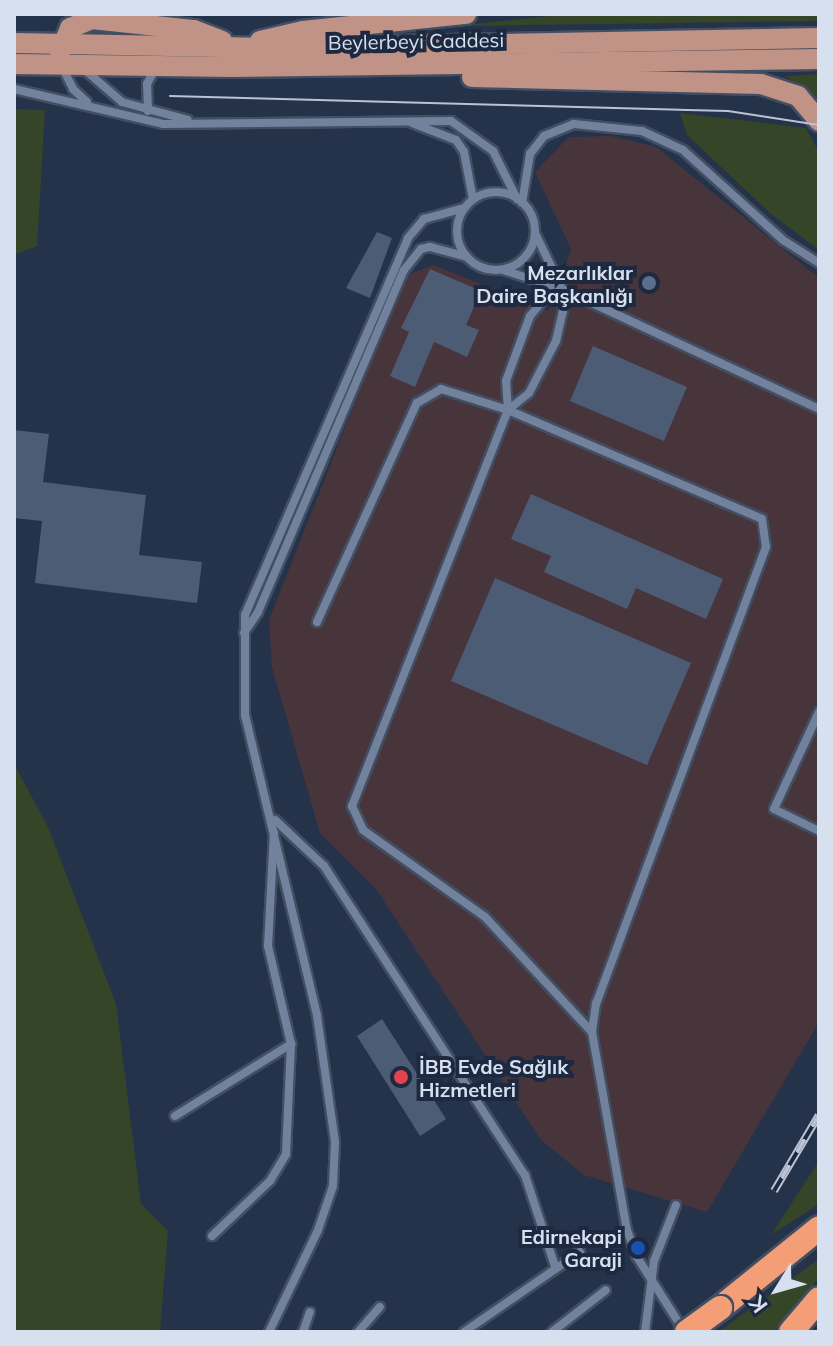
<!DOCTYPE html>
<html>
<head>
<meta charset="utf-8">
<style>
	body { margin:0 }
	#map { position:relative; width:833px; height:1346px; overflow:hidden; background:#25334a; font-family:Mulish,sans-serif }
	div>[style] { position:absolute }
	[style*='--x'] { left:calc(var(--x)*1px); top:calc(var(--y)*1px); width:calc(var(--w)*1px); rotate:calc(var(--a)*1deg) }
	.industrial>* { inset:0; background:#48343b }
	.green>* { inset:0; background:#354527 }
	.building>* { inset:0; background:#4c5c75 }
	.roads { filter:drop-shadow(2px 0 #424e62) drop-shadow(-2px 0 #424e62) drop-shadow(0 2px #424e62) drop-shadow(0 -2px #424e62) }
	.lane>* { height:8px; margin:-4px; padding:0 4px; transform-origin:4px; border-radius:4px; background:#72829d }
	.lane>.ring { margin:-4px; padding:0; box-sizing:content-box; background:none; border:8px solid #72829d; border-radius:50% }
	.primary>* { height:20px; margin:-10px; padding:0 10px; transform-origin:10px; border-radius:10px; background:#c09386 }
	.highway>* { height:24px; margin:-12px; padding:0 12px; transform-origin:12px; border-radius:12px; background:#f49e77 }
	.tram>* { height:2px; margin:-1px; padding:0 1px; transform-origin:1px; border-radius:1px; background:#bac3d4 }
	.rail>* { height:8px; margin-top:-4px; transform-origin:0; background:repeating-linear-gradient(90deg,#1c2940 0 15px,#bac3d4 0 30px); box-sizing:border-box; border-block:2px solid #bac3d4 }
	.bridges { filter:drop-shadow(2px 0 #424e62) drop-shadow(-2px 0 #424e62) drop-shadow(0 2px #424e62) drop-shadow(0 -2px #424e62) }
	.highway-bridge>* { height:24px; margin:-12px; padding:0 12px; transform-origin:12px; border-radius:12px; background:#f49e77 }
	.dots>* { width:22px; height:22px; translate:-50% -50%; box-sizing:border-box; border:4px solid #1c2940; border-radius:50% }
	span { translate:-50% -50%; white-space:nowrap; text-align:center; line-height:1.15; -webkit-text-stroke:8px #1c2940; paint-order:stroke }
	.street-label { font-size:20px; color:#d7e0ef }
	.poi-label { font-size:20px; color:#d7e0ef; font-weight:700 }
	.right { translate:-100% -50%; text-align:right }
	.left { translate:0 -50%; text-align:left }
	.frame { position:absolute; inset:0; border:16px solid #d7e0ef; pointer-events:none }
	.north { position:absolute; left:737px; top:1250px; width:80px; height:80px; -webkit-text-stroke:6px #1c2940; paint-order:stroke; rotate:233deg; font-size:22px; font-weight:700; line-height:32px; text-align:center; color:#d7e0ef }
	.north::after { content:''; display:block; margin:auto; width:28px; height:36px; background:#d7e0ef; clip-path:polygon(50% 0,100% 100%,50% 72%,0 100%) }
</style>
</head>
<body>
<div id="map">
	<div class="industrial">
		<div style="clip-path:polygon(611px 136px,656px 147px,819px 278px,819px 1022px,707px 1212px,584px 1175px,541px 1140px,376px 889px,320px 833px,272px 667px,269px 620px,405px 276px,434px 265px,548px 311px,571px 249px,535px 172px,569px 137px)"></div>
	</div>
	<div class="green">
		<div style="clip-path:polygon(569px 14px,819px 14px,819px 21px,456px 26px)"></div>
		<div style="clip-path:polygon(819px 74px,819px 99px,785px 76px)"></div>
		<div style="clip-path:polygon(14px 109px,45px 110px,37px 246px,14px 255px)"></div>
		<div style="clip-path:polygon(680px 113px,806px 128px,819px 152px,819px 250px,770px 213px,687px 135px)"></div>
		<div style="clip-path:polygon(14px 764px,48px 827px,116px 1004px,141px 1204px,168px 1231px,160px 1332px,14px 1332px)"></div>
		<div style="clip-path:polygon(819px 1161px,819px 1204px,771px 1235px)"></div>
		<div style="clip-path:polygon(819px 1259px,819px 1278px,773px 1332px,718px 1332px)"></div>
	</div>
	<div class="building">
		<div style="clip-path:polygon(377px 232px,392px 238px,370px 298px,346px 288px)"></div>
		<div style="clip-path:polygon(430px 269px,481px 291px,466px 325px,479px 330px,467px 357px,434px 342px,415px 387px,390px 376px,409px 332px,401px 328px)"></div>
		<div style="clip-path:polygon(593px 346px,687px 387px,664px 441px,570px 401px)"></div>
		<div style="clip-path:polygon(14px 430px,49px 434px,43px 482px,146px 495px,139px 555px,202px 562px,197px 603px,35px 583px,42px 521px,14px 518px)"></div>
		<div style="clip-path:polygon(531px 494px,723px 579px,706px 619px,636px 588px,627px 609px,544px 572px,551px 556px,511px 539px)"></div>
		<div style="clip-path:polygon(495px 578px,691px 663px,647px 765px,451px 681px)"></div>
		<div style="clip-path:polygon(382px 1019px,446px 1119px,420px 1136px,357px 1036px)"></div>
	</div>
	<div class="roads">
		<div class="lane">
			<div style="--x:61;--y:65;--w:27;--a:63"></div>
			<div style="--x:73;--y:89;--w:19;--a:43"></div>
			<div style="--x:85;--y:70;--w:49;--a:40.9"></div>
			<div style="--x:122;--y:102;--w:68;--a:15.3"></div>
			<div style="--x:14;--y:89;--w:153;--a:13.2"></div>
			<div style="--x:163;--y:124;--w:288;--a:-0.6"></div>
			<div style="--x:451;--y:121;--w:52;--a:35.5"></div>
			<div style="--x:493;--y:151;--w:54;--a:63.4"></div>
			<div style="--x:148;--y:111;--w:27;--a:-92"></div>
			<div style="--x:147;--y:84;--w:19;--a:-62"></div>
			<div style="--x:412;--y:123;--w:47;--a:21.1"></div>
			<div style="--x:456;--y:140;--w:14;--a:56"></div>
			<div style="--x:464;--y:152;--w:48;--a:79.2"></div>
			<div class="ring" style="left:457px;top:192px;width:70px;height:70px"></div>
			<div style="--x:522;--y:203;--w:50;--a:-80.7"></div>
			<div style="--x:530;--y:154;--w:23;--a:-52"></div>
			<div style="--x:544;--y:136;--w:32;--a:-22"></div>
			<div style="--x:574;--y:124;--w:68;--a:5.9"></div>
			<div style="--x:642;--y:131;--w:45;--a:24.9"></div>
			<div style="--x:683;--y:150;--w:135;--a:42"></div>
			<div style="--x:783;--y:240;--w:43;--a:32.6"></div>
			<div style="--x:503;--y:270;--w:62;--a:17.9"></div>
			<div style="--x:562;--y:289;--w:284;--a:25"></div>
			<div style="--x:562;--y:289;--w:21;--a:151"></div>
			<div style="--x:544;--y:299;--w:22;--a:129"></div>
			<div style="--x:530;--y:316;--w:69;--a:110.3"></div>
			<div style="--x:506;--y:381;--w:29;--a:86"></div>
			<div style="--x:508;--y:410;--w:426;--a:111.5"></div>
			<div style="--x:352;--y:806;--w:26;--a:65"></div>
			<div style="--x:363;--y:830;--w:150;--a:35.5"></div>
			<div style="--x:485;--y:917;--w:157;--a:47.1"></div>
			<div style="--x:508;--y:410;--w:27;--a:-39"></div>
			<div style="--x:529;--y:393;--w:59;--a:-62.6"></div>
			<div style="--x:556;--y:341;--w:31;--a:-77"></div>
			<div style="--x:563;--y:311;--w:22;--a:-93"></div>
			<div style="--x:562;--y:289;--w:62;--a:-115.7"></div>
			<div style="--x:317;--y:622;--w:241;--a:-65.5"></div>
			<div style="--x:417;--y:403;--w:28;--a:-30"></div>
			<div style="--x:441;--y:389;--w:70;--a:17.4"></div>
			<div style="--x:508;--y:410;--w:276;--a:23.2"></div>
			<div style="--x:762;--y:519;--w:28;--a:82"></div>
			<div style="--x:766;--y:547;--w:487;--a:110.4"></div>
			<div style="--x:596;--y:1003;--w:29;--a:98"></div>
			<div style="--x:592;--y:1032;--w:201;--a:80"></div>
			<div style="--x:627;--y:1230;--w:29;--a:70"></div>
			<div style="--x:637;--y:1257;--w:88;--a:57.6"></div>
			<div style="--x:244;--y:633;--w:25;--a:-56"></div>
			<div style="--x:258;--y:612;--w:372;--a:-66.9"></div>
			<div style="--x:404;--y:270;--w:27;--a:-51"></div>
			<div style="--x:421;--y:249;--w:9;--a:-13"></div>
			<div style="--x:430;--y:247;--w:38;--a:15"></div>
			<div style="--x:819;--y:712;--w:107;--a:114.9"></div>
			<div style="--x:774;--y:809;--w:50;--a:26.1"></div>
			<div style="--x:275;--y:820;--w:67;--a:43.2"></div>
			<div style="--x:324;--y:866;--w:369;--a:57"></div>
			<div style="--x:525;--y:1175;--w:96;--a:71.8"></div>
			<div style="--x:175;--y:1116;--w:137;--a:-31.8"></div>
			<div style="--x:212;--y:1236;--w:80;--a:-43.5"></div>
			<div style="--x:270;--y:1181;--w:31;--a:-59"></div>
			<div style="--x:286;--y:1154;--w:110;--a:-87.4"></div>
			<div style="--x:291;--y:1044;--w:101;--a:-103.2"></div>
			<div style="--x:268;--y:946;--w:114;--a:-87"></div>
			<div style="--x:269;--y:1332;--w:113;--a:-64.3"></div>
			<div style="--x:318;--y:1230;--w:46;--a:-71.2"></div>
			<div style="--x:333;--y:1186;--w:44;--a:-87.4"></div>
			<div style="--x:335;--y:1142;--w:128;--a:-98.1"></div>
			<div style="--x:317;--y:1015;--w:308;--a:-103.5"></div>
			<div style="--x:245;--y:716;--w:101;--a:-90"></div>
			<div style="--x:245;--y:615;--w:411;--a:-66.6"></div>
			<div style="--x:408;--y:238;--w:25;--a:-50"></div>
			<div style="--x:424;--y:219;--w:41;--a:-15.4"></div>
			<div style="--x:303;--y:1332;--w:21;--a:-71"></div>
			<div style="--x:358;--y:1332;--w:33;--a:-49"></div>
			<div style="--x:464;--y:1332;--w:141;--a:-34.6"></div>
			<div style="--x:552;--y:1332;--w:68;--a:-37.9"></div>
			<div style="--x:645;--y:1332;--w:72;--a:-82.8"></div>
			<div style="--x:654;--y:1261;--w:60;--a:-68.6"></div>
		</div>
		<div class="primary">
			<div style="--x:260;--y:41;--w:44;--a:-13.1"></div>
			<div style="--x:303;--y:31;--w:164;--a:-6"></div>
			<div style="--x:14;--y:43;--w:271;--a:1.1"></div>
			<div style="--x:285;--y:48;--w:534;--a:-1.07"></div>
			<div style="--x:60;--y:52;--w:26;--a:-67"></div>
			<div style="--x:70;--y:28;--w:24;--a:-22"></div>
			<div style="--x:92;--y:19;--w:103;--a:6.2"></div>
			<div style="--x:194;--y:30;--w:30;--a:21"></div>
			<div style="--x:14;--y:64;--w:218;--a:0.8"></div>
			<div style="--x:232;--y:67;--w:587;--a:-0.78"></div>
			<div style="--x:472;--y:77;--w:289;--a:1.4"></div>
			<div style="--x:761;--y:84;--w:39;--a:18"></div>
			<div style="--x:798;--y:96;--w:33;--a:50"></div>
		</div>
		<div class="highway">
			<div style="--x:720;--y:1308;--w:127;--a:-38.9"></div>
			<div style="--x:791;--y:1332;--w:43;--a:-49.7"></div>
		</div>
	</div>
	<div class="tram">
		<div style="--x:170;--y:96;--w:558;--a:1.54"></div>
		<div style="--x:728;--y:111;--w:92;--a:8.7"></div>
	</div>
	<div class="rail">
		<div style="--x:774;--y:1191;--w:88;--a:-59.4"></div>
	</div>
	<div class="bridges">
		<div class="highway-bridge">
			<div style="--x:687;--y:1332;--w:41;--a:-36"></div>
		</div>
	</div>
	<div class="dots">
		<div style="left:649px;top:283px;background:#5c6f8a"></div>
		<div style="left:401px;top:1077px;background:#e0444e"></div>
		<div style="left:638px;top:1248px;background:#1a4fb4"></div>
	</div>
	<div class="street-label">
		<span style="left:416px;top:41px;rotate:-1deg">Beylerbeyi Caddesi</span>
	</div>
	<div class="poi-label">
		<span class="right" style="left:633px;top:284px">Mezarlıklar<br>Daire Başkanlığı</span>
		<span class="left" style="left:419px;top:1078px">İBB Evde Sağlık<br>Hizmetleri</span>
		<span class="right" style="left:622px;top:1248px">Edirnekapi<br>Garaji</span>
	</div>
	<div class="frame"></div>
	<div class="north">K</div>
</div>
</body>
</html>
